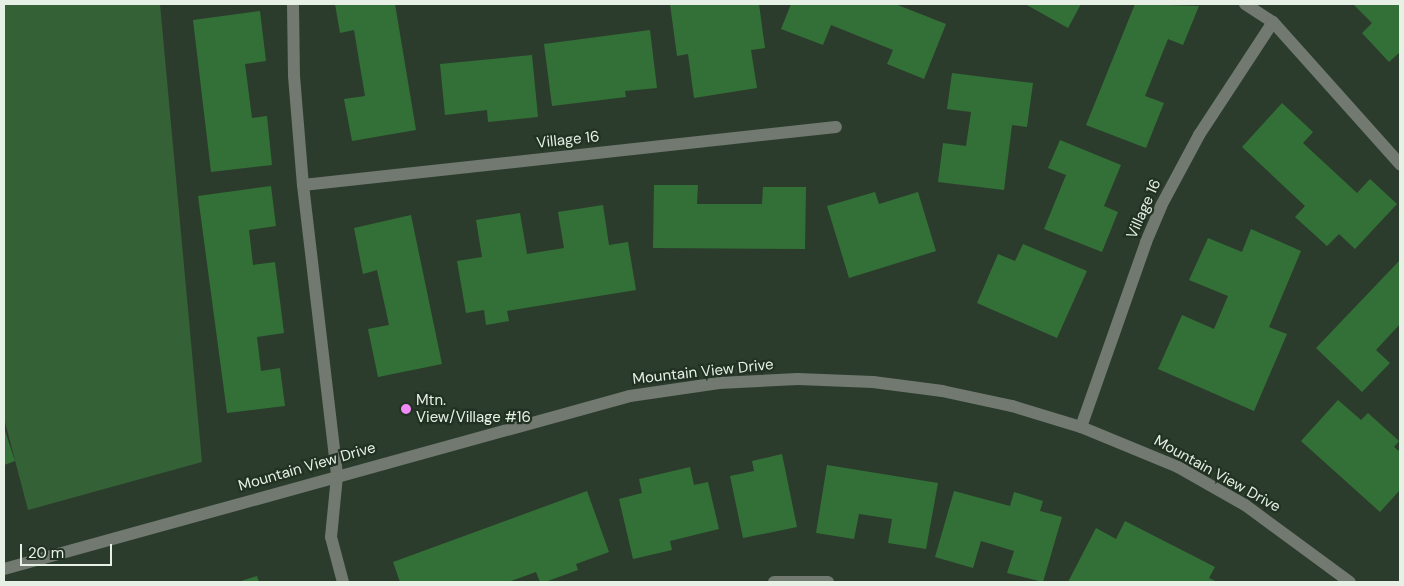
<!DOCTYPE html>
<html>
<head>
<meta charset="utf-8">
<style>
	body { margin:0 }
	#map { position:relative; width:1404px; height:586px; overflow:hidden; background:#2c3c2c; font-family:"DM Sans",sans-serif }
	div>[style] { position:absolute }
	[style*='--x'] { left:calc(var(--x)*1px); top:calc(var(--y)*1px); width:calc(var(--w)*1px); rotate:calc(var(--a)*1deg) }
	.green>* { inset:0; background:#356137 }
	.building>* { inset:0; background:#337037 }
	.minor>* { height:12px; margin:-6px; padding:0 6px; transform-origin:6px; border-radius:6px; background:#717971 }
	.dots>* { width:14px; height:14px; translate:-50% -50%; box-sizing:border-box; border:2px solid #223222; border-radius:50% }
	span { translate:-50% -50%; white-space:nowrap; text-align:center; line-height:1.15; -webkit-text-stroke:4.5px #223222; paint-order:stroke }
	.street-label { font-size:15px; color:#e6f0e5 }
	.poi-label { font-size:15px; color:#e6f0e5 }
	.left { translate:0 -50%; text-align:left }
	.frame { position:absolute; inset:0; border:5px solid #e6f0e5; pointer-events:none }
	.scale { position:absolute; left:20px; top:544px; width:92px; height:22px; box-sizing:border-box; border:2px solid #e6f0e5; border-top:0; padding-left:6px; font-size:15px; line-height:18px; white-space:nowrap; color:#e6f0e5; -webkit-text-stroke:4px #223222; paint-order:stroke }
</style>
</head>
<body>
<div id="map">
	<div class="green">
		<div style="clip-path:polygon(4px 4px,160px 4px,202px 462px,28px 510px,4px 418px)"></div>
	</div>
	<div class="building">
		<div style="clip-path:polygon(335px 4px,395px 4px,416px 130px,352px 141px,344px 99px,365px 96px,354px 30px,340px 33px)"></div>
		<div style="clip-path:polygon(670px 4px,759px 4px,765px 48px,751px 50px,757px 88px,694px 98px,688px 54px,677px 56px)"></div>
		<div style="clip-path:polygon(791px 4px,895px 4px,946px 24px,924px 79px,887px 64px,893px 50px,831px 25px,823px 45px,781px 29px)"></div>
		<div style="clip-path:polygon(1025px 4px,1081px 4px,1068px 28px)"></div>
		<div style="clip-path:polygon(1135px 4px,1199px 6px,1183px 45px,1168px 39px,1145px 96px,1164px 103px,1146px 148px,1086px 125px)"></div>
		<div style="clip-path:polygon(1353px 4px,1400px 4px,1400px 52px,1389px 62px,1362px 33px,1372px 23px)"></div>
		<div style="clip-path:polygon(260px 11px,266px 61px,245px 64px,252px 118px,267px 116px,272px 165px,211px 172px,193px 20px)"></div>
		<div style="clip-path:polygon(650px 30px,657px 88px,625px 91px,626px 97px,552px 106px,544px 44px)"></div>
		<div style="clip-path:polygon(532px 55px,538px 117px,488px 122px,487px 110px,445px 115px,440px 64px)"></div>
		<div style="clip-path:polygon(952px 73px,1033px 83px,1027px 127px,1012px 125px,1004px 190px,938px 182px,943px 143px,966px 146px,971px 112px,947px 109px)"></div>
		<div style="clip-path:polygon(1282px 103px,1313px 132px,1303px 143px,1357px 193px,1370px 179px,1397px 204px,1355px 249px,1339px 234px,1327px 246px,1295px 217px,1305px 206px,1242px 147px)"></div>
		<div style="clip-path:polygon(1060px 140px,1121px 165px,1104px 206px,1118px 212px,1102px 252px,1044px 229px,1066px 175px,1048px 168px)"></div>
		<div style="clip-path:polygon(654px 185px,698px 185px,697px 204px,762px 204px,763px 187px,806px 187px,805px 249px,653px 248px)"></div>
		<div style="clip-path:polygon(271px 186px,276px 226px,249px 230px,253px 265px,275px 262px,284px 333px,257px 337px,261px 371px,280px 368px,285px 406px,227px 413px,198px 196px)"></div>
		<div style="clip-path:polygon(875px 192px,879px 204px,918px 192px,936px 251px,849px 278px,827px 206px)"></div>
		<div style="clip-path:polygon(603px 205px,609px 245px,628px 242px,636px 290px,507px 311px,509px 321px,486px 325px,484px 310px,466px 313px,457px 261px,482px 257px,476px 220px,520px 213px,527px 254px,564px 248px,558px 212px)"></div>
		<div style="clip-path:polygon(411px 215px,442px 364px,378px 377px,368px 329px,389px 325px,377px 270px,363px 274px,354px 228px)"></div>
		<div style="clip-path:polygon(1251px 229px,1301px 251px,1269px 327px,1287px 334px,1254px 411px,1158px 369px,1182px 315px,1214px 329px,1228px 296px,1189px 280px,1208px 238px,1242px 252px)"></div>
		<div style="clip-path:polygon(1023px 244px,1087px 271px,1057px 338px,977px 303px,998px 254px,1015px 261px)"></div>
		<div style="clip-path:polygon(1400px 260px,1400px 324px,1376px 350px,1390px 363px,1362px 392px,1316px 348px)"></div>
		<div style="clip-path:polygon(1338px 400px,1361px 420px,1368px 413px,1399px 441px,1394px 447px,1400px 452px,1400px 490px,1380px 512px,1301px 441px)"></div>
		<div style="clip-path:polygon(4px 428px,15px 461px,4px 465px)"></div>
		<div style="clip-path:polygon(782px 454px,797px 527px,743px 538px,730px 476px,754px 471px,752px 461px)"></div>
		<div style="clip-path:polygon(827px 465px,938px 483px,926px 549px,888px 543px,892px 519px,859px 514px,854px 539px,816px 533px)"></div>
		<div style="clip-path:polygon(690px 467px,694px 485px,708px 482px,719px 529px,670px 541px,672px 550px,633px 559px,619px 499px,642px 493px,639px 479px)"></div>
		<div style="clip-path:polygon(587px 491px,609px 552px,576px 564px,578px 570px,545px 582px,540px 582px,536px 572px,508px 582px,400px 582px,393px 562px)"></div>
		<div style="clip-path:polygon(954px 491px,1010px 506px,1014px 492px,1043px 501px,1040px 511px,1062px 517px,1043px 582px,1007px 573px,1014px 551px,981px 541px,973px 568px,935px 557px)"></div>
		<div style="clip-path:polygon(1125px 521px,1215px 567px,1209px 578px,1217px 582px,1068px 582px,1096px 528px,1116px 539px)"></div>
		<div style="clip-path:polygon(257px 576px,259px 582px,238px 582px)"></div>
	</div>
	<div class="minor">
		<div style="--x:293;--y:4;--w:72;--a:89.2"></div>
		<div style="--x:294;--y:76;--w:109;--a:85.3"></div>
		<div style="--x:303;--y:185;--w:293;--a:83.3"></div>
		<div style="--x:337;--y:476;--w:61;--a:95.6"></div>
		<div style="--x:331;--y:537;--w:47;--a:75.1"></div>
		<div style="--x:1245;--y:4;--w:33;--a:33"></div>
		<div style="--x:1273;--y:22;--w:191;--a:48.2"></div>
		<div style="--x:303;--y:185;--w:536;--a:-6.21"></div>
		<div style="--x:1081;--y:427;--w:196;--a:-70.6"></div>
		<div style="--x:1146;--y:242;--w:39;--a:-67"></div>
		<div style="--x:1161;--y:206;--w:81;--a:-61.8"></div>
		<div style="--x:1199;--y:135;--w:135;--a:-56.8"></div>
		<div style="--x:4;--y:569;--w:649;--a:-15.45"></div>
		<div style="--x:630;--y:396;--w:90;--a:-8.3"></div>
		<div style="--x:719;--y:383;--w:79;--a:-2.9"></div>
		<div style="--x:798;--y:379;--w:75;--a:2.3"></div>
		<div style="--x:873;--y:382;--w:70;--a:7.4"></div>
		<div style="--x:942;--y:391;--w:72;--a:12.1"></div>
		<div style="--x:1012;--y:406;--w:72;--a:16.9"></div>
		<div style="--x:1081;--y:427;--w:105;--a:22.4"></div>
		<div style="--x:1178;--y:467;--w:77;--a:29.6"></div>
		<div style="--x:1245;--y:505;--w:130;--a:36.3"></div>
		<div style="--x:774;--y:582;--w:54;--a:0"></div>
	</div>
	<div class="dots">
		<div style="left:406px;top:409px;background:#f08bf6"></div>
	</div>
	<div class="street-label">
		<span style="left:568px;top:140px;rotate:-6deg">Village 16</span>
		<span style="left:1144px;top:209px;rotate:-66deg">Village 16</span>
		<span style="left:703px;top:372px;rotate:-6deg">Mountain View Drive</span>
		<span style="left:307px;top:467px;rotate:-16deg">Mountain View Drive</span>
		<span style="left:1217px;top:474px;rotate:29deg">Mountain View Drive</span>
	</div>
	<div class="poi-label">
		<span class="left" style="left:416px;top:409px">Mtn.<br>View/Village #16</span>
	</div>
	<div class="frame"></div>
	<div class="scale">20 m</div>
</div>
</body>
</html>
